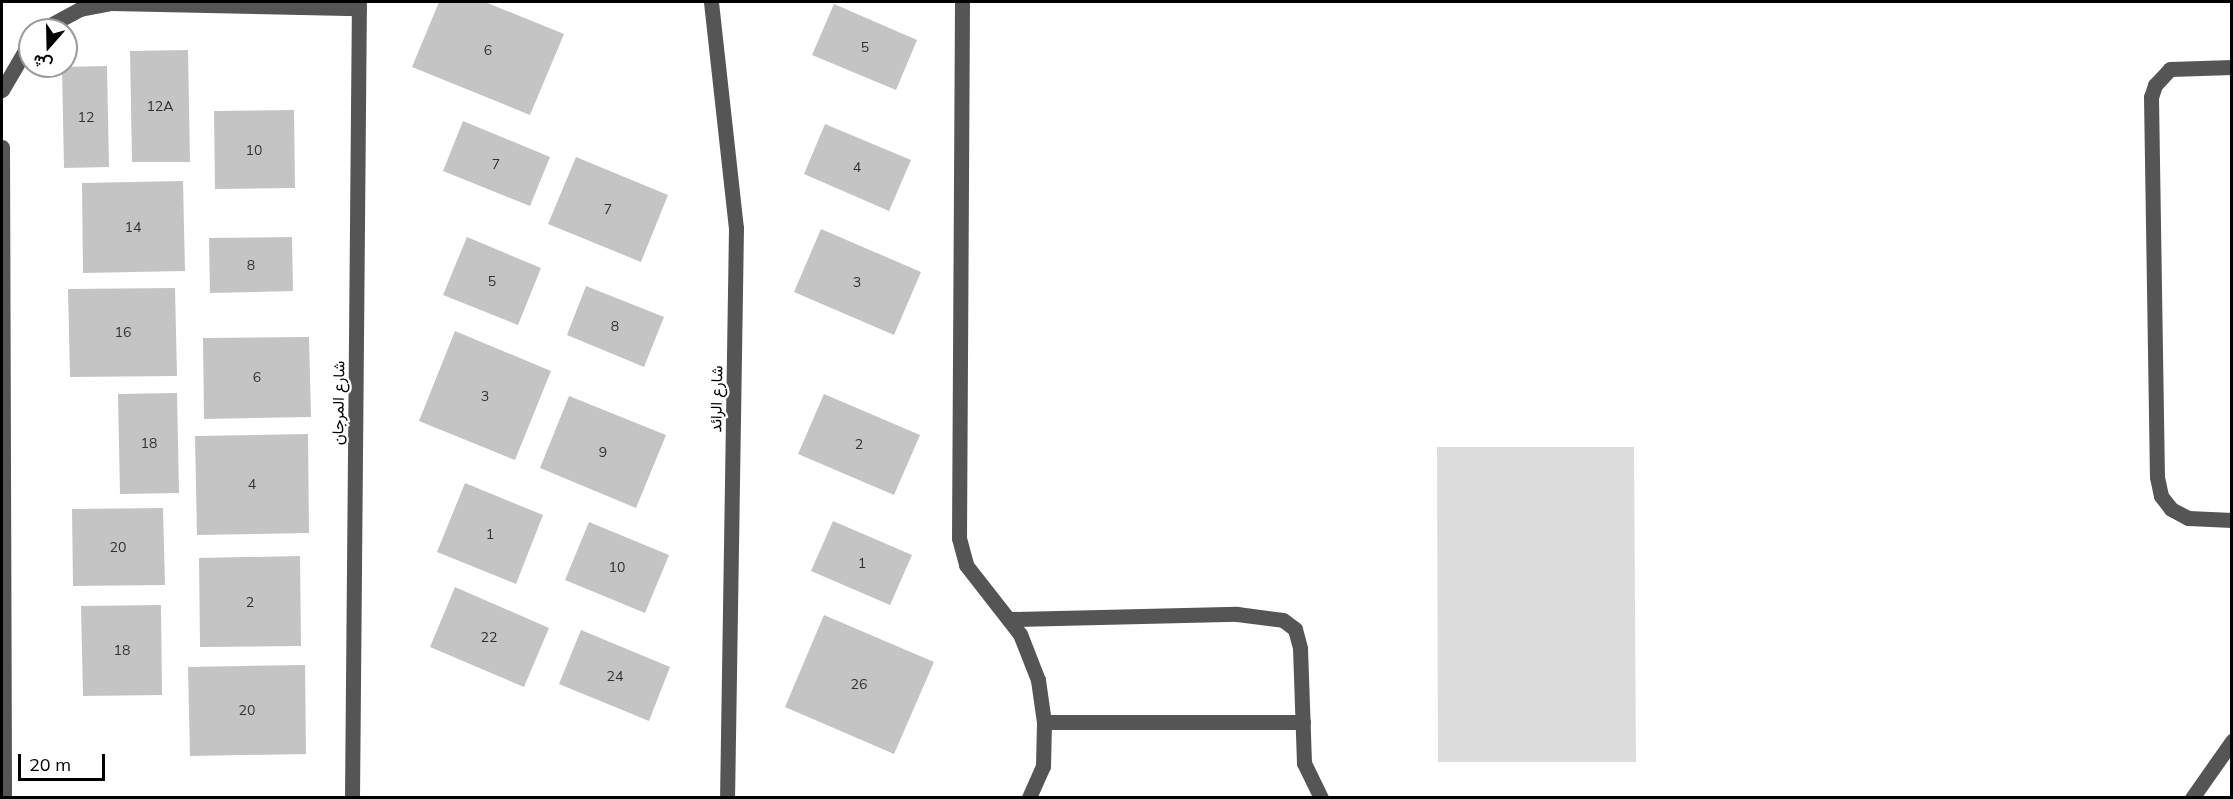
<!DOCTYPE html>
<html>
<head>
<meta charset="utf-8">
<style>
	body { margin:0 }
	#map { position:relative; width:2233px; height:799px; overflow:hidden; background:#fff; font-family:Mulish,Vazirmatn,sans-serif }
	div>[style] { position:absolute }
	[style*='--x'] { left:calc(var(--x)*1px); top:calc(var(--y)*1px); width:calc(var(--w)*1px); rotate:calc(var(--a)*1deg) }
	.green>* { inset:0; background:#dcdcdc }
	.building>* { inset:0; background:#c4c4c4 }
	.minor>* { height:15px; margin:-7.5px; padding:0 7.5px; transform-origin:7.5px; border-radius:7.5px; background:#555 }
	span { translate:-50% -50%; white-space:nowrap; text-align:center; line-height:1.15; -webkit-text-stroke:4.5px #fff; paint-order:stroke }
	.number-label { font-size:14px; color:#313131 }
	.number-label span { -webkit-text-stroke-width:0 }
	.street-label { font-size:16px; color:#000 }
	.frame { position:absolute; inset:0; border:3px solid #000; pointer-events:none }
	.north { position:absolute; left:18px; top:18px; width:60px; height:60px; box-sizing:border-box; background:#fff; border:2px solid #999; border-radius:50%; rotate:200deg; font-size:16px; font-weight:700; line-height:24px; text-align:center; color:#000 }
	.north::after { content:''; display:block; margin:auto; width:21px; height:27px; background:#000; clip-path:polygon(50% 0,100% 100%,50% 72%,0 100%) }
	.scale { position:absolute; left:18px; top:754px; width:87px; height:27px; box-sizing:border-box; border:3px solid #000; border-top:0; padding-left:8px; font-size:18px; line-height:21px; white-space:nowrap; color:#000; -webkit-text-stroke:4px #fff; paint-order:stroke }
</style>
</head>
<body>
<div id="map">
	<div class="green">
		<div style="clip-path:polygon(1437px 447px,1634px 447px,1636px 762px,1438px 762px)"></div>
	</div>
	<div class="building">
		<div style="clip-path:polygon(439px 2px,485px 2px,564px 34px,530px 115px,412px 67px)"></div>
		<div style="clip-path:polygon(834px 4px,917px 40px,896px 90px,812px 55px)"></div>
		<div style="clip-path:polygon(188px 50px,190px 162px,132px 162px,130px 51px)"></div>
		<div style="clip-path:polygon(107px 66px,109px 167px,64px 168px,62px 67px)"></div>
		<div style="clip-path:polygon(294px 110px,295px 188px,215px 189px,214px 111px)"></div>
		<div style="clip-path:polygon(463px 121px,550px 157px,530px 206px,443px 171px)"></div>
		<div style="clip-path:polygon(825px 124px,911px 160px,889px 211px,804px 174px)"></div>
		<div style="clip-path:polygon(576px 157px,668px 195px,641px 262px,548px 224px)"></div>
		<div style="clip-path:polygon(183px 181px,185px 271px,83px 273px,82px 183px)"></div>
		<div style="clip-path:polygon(821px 229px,921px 272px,894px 335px,794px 292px)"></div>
		<div style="clip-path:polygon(292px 237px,293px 291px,210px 293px,209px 238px)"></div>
		<div style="clip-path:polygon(467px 237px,541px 268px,518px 325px,443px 295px)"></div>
		<div style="clip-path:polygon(586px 286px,664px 317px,644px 367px,567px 335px)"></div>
		<div style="clip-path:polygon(175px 288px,177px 376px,70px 377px,68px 289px)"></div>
		<div style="clip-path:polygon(455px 331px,551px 371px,515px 460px,419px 421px)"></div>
		<div style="clip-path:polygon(309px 337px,311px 417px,204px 419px,203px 338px)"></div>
		<div style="clip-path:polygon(177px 393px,179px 493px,120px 494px,118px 394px)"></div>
		<div style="clip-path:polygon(824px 394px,920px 435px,894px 495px,798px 454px)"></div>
		<div style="clip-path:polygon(569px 396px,666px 435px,636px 508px,540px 468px)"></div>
		<div style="clip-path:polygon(308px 434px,309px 533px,197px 535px,195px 436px)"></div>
		<div style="clip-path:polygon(465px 483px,543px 515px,516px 584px,437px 552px)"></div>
		<div style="clip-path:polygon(163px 508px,165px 585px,73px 586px,72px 509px)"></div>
		<div style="clip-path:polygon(833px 521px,912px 555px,890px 605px,811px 571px)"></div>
		<div style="clip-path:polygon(589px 522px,669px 555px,645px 613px,565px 580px)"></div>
		<div style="clip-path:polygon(300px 556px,301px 646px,200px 647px,199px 558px)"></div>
		<div style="clip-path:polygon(455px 587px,549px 628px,524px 687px,430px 647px)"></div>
		<div style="clip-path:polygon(161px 605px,162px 695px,83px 696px,81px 606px)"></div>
		<div style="clip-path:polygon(824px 615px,934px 662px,894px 754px,785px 707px)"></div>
		<div style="clip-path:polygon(581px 630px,670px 667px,649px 721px,559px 684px)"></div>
		<div style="clip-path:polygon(305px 665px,306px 754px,190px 756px,188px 667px)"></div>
	</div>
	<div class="minor">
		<div style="--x:711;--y:2;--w:227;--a:83.7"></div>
		<div style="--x:736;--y:228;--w:570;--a:90.9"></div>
		<div style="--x:962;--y:2;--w:536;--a:90.32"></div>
		<div style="--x:959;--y:538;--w:28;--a:75"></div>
		<div style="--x:966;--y:565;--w:88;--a:52"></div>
		<div style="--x:1020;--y:634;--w:49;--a:68.6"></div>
		<div style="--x:1038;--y:680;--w:42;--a:81.9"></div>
		<div style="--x:1044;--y:722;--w:44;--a:91.3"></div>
		<div style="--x:1043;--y:766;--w:35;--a:114"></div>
		<div style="--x:41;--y:30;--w:44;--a:-28.3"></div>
		<div style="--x:80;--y:9;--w:32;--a:-11"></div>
		<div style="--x:111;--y:3;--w:248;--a:1.2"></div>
		<div style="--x:2232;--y:67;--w:62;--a:178.2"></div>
		<div style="--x:2170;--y:69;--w:22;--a:133"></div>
		<div style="--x:2155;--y:85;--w:13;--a:108"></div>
		<div style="--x:2151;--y:97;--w:380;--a:89.1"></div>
		<div style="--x:2157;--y:477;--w:19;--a:78"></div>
		<div style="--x:2161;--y:496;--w:16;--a:52"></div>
		<div style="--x:2171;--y:509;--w:19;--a:28"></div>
		<div style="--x:2188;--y:518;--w:44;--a:2.6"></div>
		<div style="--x:2;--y:90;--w:56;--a:-59.7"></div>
		<div style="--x:2;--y:147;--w:651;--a:89.82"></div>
		<div style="--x:1011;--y:619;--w:226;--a:-1.3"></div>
		<div style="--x:1237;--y:614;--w:46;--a:7.4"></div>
		<div style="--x:1283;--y:620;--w:15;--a:37"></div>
		<div style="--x:1295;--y:629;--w:20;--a:75"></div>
		<div style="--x:1300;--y:648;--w:115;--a:88"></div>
		<div style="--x:1304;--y:763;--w:39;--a:64"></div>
		<div style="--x:1044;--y:722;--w:259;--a:0"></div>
		<div style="--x:352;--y:798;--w:796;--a:-89.5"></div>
		<div style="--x:2192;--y:798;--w:70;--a:-54.9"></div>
	</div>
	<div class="number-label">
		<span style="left:865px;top:47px">5</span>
		<span style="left:488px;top:50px">6</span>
		<span style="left:160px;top:106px">12A</span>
		<span style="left:86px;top:117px">12</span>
		<span style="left:254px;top:150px">10</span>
		<span style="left:496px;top:164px">7</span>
		<span style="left:857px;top:167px">4</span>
		<span style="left:608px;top:209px">7</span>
		<span style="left:133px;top:227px">14</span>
		<span style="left:251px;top:265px">8</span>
		<span style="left:492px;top:281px">5</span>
		<span style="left:857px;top:282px">3</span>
		<span style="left:615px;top:326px">8</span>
		<span style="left:123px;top:332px">16</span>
		<span style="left:257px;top:377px">6</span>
		<span style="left:485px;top:396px">3</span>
		<span style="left:149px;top:443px">18</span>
		<span style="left:859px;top:444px">2</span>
		<span style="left:603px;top:452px">9</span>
		<span style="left:252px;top:484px">4</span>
		<span style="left:490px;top:534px">1</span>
		<span style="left:118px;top:547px">20</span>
		<span style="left:862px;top:563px">1</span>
		<span style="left:617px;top:567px">10</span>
		<span style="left:250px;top:602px">2</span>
		<span style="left:489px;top:637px">22</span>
		<span style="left:122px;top:650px">18</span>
		<span style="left:615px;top:676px">24</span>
		<span style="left:859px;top:684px">26</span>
		<span style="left:247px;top:710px">20</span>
	</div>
	<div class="street-label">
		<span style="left:716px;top:399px;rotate:-89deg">شارع الرائد</span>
		<span style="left:338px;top:403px;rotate:-89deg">شارع المرجان</span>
	</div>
	<div class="frame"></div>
	<div class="north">ش</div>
	<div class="scale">20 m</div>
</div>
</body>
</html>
